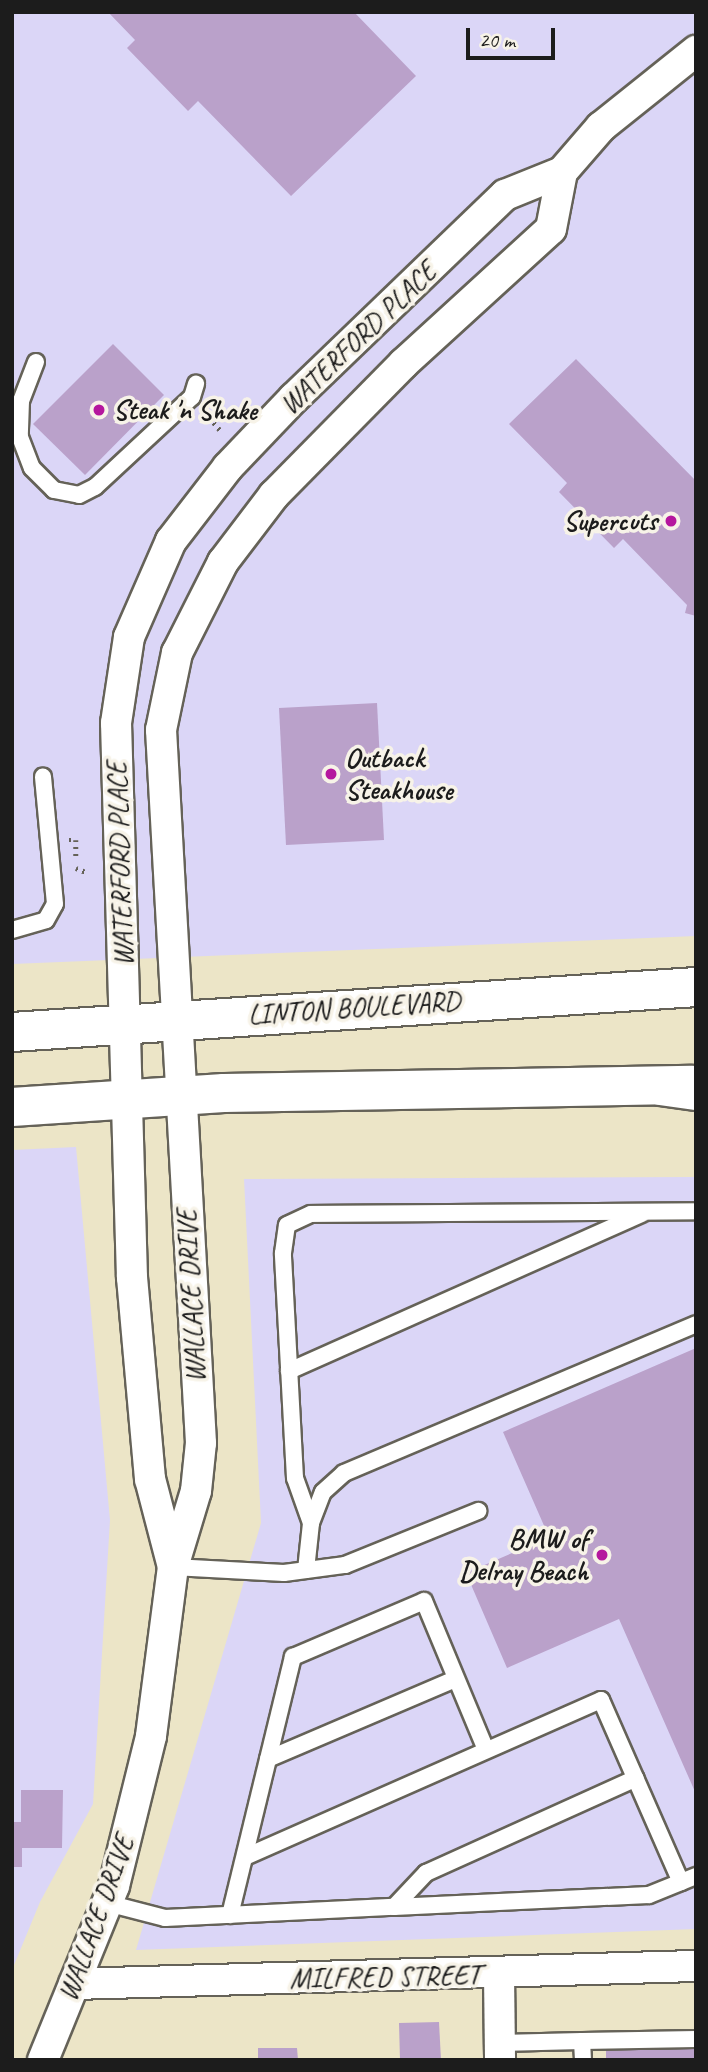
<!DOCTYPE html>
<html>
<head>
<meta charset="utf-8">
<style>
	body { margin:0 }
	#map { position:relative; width:708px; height:2072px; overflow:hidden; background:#ece5c7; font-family:Caveat,sans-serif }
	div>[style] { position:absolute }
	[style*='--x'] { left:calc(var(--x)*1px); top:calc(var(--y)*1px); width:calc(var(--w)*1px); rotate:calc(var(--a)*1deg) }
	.built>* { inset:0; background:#dbd6f7 }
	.building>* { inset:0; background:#baa1ca }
	.path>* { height:4.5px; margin-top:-2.25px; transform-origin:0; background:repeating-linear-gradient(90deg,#656258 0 2px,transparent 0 7px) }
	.roads { filter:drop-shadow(2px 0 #656258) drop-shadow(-2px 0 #656258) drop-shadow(0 2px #656258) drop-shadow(0 -2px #656258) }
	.lane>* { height:16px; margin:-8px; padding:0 8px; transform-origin:8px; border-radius:8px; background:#fff }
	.street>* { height:30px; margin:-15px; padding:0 15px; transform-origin:15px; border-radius:15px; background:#fff }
	.secondary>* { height:38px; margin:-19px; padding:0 19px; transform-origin:19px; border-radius:19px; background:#fff }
	.highway>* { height:38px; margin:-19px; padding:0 19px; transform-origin:19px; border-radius:19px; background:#fff }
	.dots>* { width:19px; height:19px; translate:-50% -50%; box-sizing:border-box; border:4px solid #f7f3e8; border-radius:50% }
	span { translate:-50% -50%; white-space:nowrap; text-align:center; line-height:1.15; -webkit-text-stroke:7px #f7f3e8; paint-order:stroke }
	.street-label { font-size:28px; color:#1c1c1c }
	.poi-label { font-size:28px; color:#1c1c1c; font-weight:700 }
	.left { translate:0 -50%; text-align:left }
	.right { translate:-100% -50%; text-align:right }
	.frame { position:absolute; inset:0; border:14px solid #1c1c1c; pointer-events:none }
	.scale { position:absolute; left:466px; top:28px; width:89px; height:32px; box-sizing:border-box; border:4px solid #1c1c1c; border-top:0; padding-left:9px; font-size:21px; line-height:24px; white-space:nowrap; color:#1c1c1c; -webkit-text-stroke:5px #f7f3e8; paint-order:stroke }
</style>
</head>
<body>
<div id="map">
	<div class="built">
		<div style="clip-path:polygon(12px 12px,696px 12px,696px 936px,12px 964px)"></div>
		<div style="clip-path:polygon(76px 1147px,110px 1520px,93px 1804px,40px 1902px,12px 1970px,12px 1150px)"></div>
		<div style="clip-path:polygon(696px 1177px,696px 1929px,136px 1950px,261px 1523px,244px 1179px)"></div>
	</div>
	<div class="building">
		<div style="clip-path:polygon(108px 12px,354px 12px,416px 76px,291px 196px,198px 101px,188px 111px,127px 48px,135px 40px)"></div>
		<div style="clip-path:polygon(113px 344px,164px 395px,85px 475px,33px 424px)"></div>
		<div style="clip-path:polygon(576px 359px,696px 481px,696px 616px,685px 613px,687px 605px,623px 539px,614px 548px,559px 492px,567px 483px,509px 424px)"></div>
		<div style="clip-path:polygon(377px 703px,384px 840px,286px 845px,279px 708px)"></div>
		<div style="clip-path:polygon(696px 1348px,696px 1794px,619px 1619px,507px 1668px,466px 1573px,549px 1537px,503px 1432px)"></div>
		<div style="clip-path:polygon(21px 1790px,63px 1790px,62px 1848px,22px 1848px,22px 1867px,12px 1867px,12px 1822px,21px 1822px)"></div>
		<div style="clip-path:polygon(439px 2022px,441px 2060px,400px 2060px,399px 2023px)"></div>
		<div style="clip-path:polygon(696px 2047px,696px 2060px,606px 2060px,606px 2049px)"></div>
		<div style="clip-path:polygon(258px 2048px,297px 2048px,298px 2060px,258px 2060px)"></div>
	</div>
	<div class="path">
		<div style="--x:205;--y:412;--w:26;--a:50"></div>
		<div style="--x:69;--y:840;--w:7;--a:0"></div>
		<div style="--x:76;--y:840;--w:16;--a:90"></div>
		<div style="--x:76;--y:868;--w:11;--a:22"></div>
	</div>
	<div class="roads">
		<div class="lane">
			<div style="--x:36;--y:362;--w:42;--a:111"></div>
			<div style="--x:21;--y:401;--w:36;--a:92"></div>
			<div style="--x:20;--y:437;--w:33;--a:69"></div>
			<div style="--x:32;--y:468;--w:31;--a:45"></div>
			<div style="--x:54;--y:490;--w:25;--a:11"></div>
			<div style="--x:79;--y:495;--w:18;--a:-27"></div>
			<div style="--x:95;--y:487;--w:132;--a:-42.9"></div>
			<div style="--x:192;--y:397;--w:14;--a:-73"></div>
			<div style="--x:12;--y:930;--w:35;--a:-16"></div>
			<div style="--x:46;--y:920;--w:18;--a:-61"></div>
			<div style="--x:55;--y:904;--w:128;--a:-95.4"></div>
			<div style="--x:289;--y:1371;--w:386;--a:-24"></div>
			<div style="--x:311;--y:1523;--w:48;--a:-109.6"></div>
			<div style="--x:295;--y:1478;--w:225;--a:-93.1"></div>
			<div style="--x:283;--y:1253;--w:28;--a:-82"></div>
			<div style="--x:287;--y:1225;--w:26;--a:-25"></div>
			<div style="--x:311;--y:1214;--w:385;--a:-0.4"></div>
			<div style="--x:173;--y:1567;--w:111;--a:3.1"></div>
			<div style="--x:284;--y:1573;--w:62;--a:-7.5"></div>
			<div style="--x:345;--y:1565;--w:144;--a:-22.1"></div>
			<div style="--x:306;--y:1570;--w:47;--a:-83.9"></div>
			<div style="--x:311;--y:1523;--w:33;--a:-69"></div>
			<div style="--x:323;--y:1492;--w:28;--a:-42"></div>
			<div style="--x:344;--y:1473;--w:382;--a:-22.9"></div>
			<div style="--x:268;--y:1759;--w:204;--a:-23.1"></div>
			<div style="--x:245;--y:1857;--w:389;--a:-23.8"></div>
			<div style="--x:601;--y:1700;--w:199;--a:66.3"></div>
			<div style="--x:107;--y:1903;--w:60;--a:14.5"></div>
			<div style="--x:165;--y:1918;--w:229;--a:-2.8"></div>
			<div style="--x:394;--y:1907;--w:255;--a:-2.7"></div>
			<div style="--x:649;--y:1895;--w:51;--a:-22"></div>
			<div style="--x:394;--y:1907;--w:47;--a:-46.7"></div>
			<div style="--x:426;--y:1873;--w:230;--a:-24.3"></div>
			<div style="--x:230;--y:1915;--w:266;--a:-76.3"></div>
			<div style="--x:293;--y:1657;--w:142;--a:-23.1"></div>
			<div style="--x:424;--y:1601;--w:161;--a:67.4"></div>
			<div style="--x:582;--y:2041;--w:114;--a:-1"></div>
			<div style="--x:500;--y:2043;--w:82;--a:-1.4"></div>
			<div style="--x:582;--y:2041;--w:19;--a:87"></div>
		</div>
		<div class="street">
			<div style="--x:173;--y:1567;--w:91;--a:-104.6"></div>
			<div style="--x:150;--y:1479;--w:202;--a:-95.1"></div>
			<div style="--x:132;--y:1278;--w:555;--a:-91.65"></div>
			<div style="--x:116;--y:723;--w:87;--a:-81.4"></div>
			<div style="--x:129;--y:637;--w:105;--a:-66.4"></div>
			<div style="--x:171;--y:541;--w:93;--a:-52.4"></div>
			<div style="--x:228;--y:467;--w:95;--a:-46.3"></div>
			<div style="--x:294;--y:398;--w:293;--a:-43.9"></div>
			<div style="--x:505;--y:195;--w:61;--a:-22"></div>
			<div style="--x:562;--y:172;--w:60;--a:-49.1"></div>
			<div style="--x:601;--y:127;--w:122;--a:-38.7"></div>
			<div style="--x:499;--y:1974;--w:86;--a:89.3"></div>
			<div style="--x:74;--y:1984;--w:622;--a:-1.66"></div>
			<div style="--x:43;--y:2060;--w:188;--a:-67.8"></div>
			<div style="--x:114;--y:1886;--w:154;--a:-76.1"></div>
			<div style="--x:151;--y:1736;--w:170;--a:-82.6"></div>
			<div style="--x:173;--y:1567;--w:79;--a:-73.2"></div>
			<div style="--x:196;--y:1491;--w:48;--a:-84.1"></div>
			<div style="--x:201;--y:1443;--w:714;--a:-93.21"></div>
			<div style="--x:161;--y:730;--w:79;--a:-78.3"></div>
			<div style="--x:177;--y:653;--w:102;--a:-63.2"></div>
			<div style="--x:223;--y:562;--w:84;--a:-52.7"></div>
			<div style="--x:274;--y:495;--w:184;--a:-45.4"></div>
			<div style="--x:403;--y:364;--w:200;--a:-42.4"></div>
			<div style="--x:551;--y:229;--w:58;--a:-79.1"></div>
		</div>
		<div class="secondary">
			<div style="--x:12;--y:1032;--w:685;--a:-3.76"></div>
			<div style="--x:12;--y:1107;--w:212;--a:-3.8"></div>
			<div style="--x:224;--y:1093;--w:468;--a:-1"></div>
		</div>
		<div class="highway">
			<div style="--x:660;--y:1086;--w:36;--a:8"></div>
		</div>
	</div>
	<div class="dots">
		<div style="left:99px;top:410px;background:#b5179e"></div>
		<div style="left:671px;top:521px;background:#b5179e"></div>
		<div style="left:331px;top:774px;background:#b5179e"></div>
		<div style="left:602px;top:1555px;background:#b5179e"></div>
	</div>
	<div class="street-label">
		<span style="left:358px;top:338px;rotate:-44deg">WATERFORD PLACE</span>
		<span style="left:120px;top:864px;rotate:-92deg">WATERFORD PLACE</span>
		<span style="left:354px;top:1008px;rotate:-4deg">LINTON BOULEVARD</span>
		<span style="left:191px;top:1296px;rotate:-93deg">WALLACE DRIVE</span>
		<span style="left:96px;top:1918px;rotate:-70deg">WALLACE DRIVE</span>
		<span style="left:385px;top:1977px;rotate:-1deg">MILFRED STREET</span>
	</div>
	<div class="poi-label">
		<span class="left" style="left:113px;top:410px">Steak 'n Shake</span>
		<span class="right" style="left:657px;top:521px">Supercuts</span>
		<span class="left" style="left:345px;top:774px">Outback<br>Steakhouse</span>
		<span class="right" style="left:588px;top:1555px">BMW of<br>Delray Beach</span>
	</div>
	<div class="frame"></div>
	<div class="scale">20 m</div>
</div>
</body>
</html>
